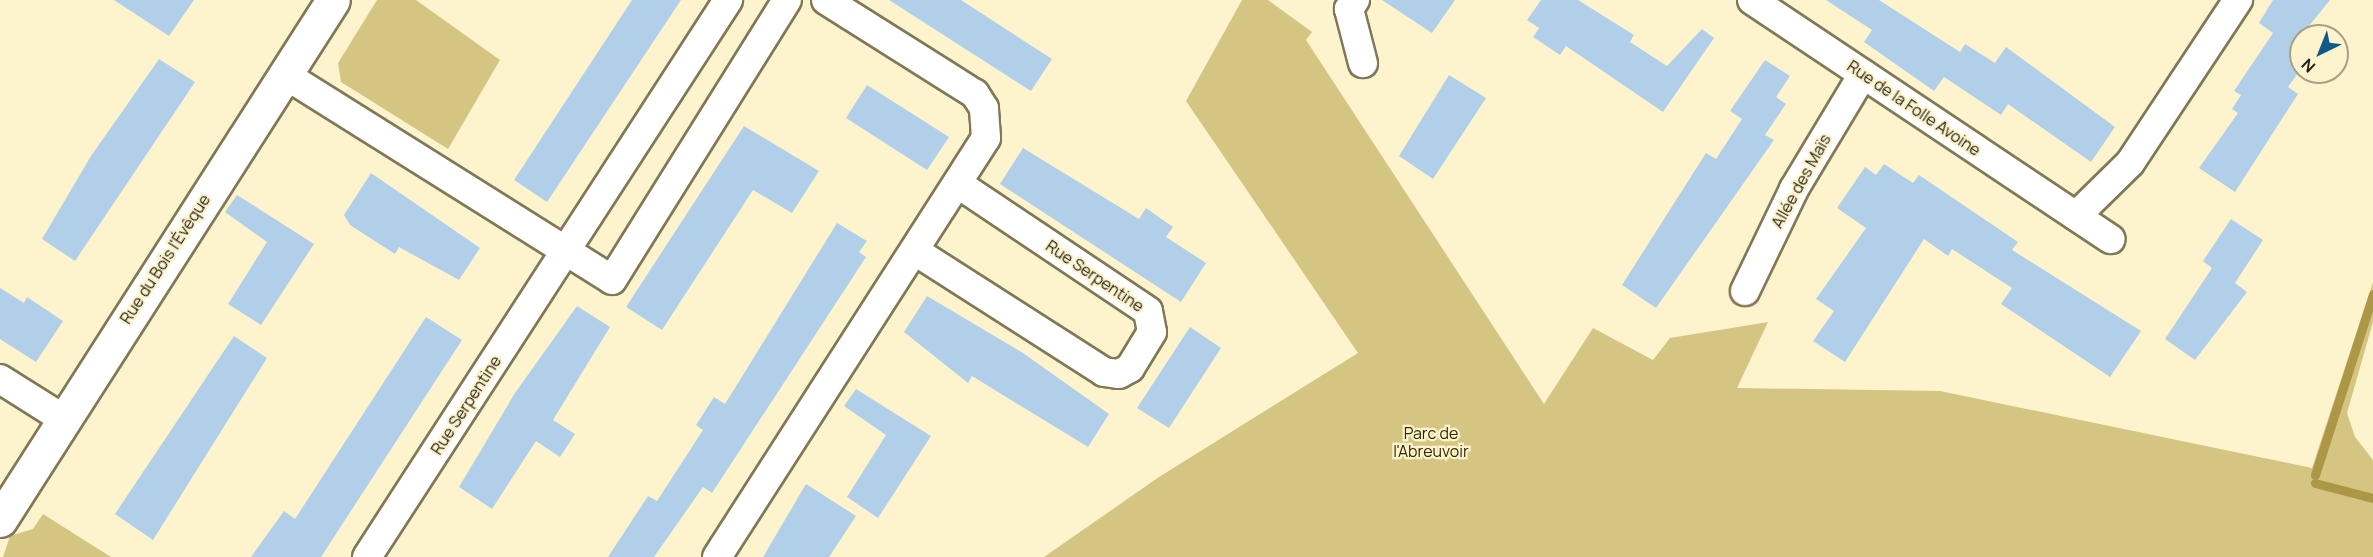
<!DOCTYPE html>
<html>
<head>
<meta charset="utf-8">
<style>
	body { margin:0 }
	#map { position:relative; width:2373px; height:557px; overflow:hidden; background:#fdf4ce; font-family:Manrope,sans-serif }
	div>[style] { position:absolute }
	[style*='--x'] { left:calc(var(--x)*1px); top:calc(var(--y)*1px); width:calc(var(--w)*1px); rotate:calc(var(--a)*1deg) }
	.green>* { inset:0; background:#d5c583 }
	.stream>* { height:9px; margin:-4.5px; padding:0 4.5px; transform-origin:4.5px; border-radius:4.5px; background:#ab9746 }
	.building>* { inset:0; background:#b2cfea }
	.roads { filter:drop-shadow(2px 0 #807856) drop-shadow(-2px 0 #807856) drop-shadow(0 2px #807856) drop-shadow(0 -2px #807856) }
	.street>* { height:28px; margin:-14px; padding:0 14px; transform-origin:14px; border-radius:14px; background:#fff }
	.secondary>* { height:33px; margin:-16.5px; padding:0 16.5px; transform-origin:16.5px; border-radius:16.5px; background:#fff }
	span { translate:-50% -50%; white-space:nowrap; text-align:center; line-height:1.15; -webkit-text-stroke:4.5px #fdf4ce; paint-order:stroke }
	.street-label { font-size:16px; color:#262215 }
	.park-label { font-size:16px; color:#312904 }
	.north { position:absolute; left:2289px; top:24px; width:60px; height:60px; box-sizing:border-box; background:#fdf4ce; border:2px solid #a7a084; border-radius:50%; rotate:223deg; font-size:16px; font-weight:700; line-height:24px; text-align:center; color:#262215 }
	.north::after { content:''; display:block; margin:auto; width:21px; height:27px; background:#12598d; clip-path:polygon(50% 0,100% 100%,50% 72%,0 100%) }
</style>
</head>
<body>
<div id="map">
	<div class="green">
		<div style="clip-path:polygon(377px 0,416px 0,500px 60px,448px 149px,341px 82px,338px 63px)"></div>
		<div style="clip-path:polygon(1242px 0,1268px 0,1312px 32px,1306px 40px,1544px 404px,1593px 328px,1653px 360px,1670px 338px,1768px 322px,1737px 388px,1940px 391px,2312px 468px,2373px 282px,2373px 322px,2347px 413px,2355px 437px,2373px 460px,2373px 557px,1044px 557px,1159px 477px,1358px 353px,1186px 101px)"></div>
		<div style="clip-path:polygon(43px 514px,111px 557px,3px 557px,10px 536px,33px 529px)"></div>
	</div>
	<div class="stream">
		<div style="--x:2315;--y:475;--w:190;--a:-72.2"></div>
		<div style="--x:2315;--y:483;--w:60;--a:14.5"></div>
	</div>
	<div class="building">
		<div style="clip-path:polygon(114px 0,194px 0,169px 36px)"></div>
		<div style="clip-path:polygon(632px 0,681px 0,547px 202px,514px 180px)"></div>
		<div style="clip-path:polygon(889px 0,961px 0,1052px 59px,1031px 91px)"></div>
		<div style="clip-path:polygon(1382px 0,1455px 0,1432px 33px)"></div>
		<div style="clip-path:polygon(1541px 0,1578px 0,1634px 35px,1630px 42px,1667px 66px,1702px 29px,1714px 38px,1663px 112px,1566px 46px,1560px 55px,1533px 37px,1539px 28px,1527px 20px)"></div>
		<div style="clip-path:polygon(1826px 0,1879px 0,1960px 52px,1965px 44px,1995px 63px,2006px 47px,2115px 127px,2091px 162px,2008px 104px,2001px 115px,1944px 77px,1934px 91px,1864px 42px,1872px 30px)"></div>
		<div style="clip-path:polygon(2273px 0,2330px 0,2301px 36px,2301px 69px,2288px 87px,2298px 94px,2235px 192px,2199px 168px,2238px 113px,2232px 109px,2241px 95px,2234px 91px,2273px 33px,2259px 23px)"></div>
		<div style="clip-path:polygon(159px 59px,195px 82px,75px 261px,42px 239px,91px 156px)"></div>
		<div style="clip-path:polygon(1765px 60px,1790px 76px,1776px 97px,1786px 104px,1765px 135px,1774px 140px,1656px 308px,1622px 285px,1706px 153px,1716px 159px,1742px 119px,1730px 111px)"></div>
		<div style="clip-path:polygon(1449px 75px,1486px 98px,1433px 179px,1399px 156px)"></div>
		<div style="clip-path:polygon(867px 85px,949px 137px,927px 170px,846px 118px)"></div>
		<div style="clip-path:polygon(744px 126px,819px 171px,792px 213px,753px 190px,662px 330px,626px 307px)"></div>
		<div style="clip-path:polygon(1023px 148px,1139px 219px,1146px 208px,1173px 227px,1166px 237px,1206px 263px,1181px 302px,1000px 184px)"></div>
		<div style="clip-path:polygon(1884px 164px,1913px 183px,1919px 175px,2018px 242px,2012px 250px,2141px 331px,2110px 377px,2001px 304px,2012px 288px,1952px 249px,1948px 256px,1924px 239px,1845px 362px,1813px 341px,1834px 311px,1816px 299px,1866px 228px,1837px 208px,1865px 167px,1876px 175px)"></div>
		<div style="clip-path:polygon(371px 173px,480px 248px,459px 280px,399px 247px,395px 254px,350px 225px,344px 215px)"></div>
		<div style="clip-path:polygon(237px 195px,314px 244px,261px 325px,228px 304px,267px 242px,225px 212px)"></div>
		<div style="clip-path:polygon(2231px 219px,2263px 240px,2235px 283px,2247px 292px,2195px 360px,2165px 339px,2212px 268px,2203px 261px)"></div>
		<div style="clip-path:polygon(837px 223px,867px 241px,859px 252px,866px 257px,712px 493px,703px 487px,654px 557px,608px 557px,648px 496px,657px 501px,703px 430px,696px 425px,714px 397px,725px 404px)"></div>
		<div style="clip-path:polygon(0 288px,24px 303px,27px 297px,63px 321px,36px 362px,0 339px)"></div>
		<div style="clip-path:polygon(927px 296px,1023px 353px,1109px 414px,1088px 447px,972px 376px,968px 383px,904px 332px)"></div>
		<div style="clip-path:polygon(577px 306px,610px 327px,553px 420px,575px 434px,560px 457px,536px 441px,492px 509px,459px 487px,515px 393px)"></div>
		<div style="clip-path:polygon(426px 317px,462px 340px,321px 557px,251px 557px,284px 511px,295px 519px)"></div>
		<div style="clip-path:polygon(1190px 327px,1221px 348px,1169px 428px,1137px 408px)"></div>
		<div style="clip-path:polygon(234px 336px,267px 358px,153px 540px,115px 514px)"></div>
		<div style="clip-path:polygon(856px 389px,931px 436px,878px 518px,847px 497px,886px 435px,844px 406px)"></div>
		<div style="clip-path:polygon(806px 484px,856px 516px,829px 557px,763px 557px)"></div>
	</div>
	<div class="roads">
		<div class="street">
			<div style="--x:1355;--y:0;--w:11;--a:124"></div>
			<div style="--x:1349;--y:9;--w:56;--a:75.5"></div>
			<div style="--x:1752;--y:0;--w:431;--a:33.7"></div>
			<div style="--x:284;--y:74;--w:387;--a:32.1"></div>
			<div style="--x:612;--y:280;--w:330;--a:-58"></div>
			<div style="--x:2076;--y:216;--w:76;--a:-44.5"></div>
			<div style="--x:2130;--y:163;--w:196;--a:-56.5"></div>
			<div style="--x:915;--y:251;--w:224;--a:32.6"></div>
			<div style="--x:1104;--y:372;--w:15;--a:8"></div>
			<div style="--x:1119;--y:374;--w:13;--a:-29"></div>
			<div style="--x:1130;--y:368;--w:42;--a:-58.6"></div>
			<div style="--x:1152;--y:332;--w:21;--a:-101"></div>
			<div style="--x:1148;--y:311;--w:229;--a:-146.2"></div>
			<div style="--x:1745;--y:291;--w:113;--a:-64.3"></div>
			<div style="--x:1794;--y:189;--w:134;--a:-59"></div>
			<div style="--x:0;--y:379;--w:73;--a:32.2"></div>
			<div style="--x:367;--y:557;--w:664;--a:-57.05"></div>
			<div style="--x:717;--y:557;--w:498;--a:-57.3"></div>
			<div style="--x:986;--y:138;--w:30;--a:-94"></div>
			<div style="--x:984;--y:108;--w:17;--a:-123"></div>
			<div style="--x:975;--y:94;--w:176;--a:-147.8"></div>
		</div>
		<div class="secondary">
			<div style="--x:0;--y:520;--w:617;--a:-57.37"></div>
		</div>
	</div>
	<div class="street-label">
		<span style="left:1914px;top:108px;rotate:34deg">Rue de la Folle Avoine</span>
		<span style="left:1801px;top:181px;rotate:-61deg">Allée des Maïs</span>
		<span style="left:165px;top:259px;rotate:-57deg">Rue du Bois l'Évêque</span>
		<span style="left:1095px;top:276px;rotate:34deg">Rue Serpentine</span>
		<span style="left:466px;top:405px;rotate:-57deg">Rue Serpentine</span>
	</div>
	<div class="park-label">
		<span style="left:1431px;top:442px">Parc de<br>l'Abreuvoir</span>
	</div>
	<div class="north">N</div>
</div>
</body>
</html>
